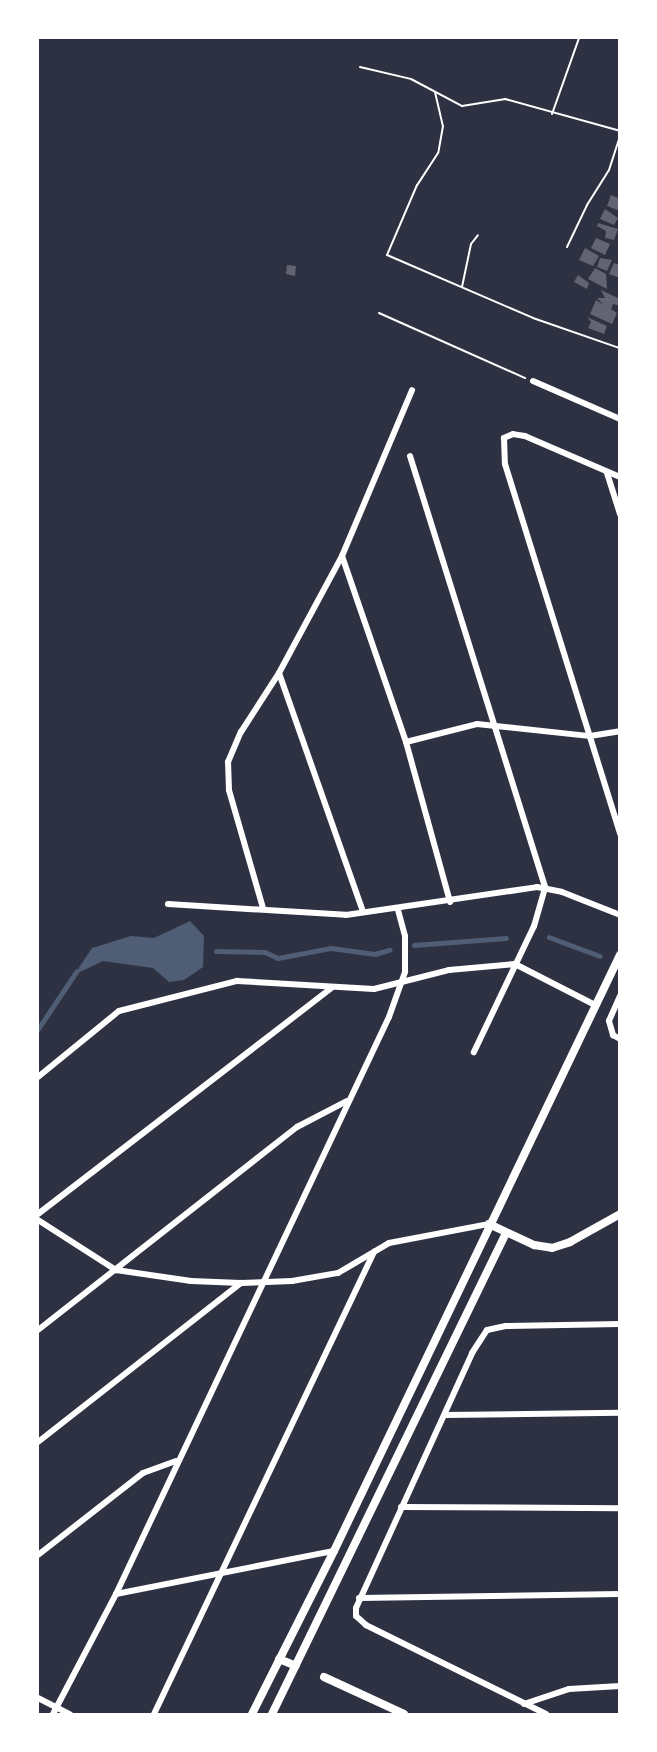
<!DOCTYPE html>
<html>
<head>
<meta charset="utf-8">
<style>
	body { margin:0 }
	#map { position:relative; width:657px; height:1752px; overflow:hidden; background:#2d3142; font-family:Poppins,sans-serif }
	div>[style] { position:absolute }
	[style*='--x'] { left:calc(var(--x)*1px); top:calc(var(--y)*1px); width:calc(var(--w)*1px); rotate:calc(var(--a)*1deg) }
	.water>* { inset:0; background:#4f5d75 }
	.stream>* { height:4.5px; margin:-2.25px; padding:0 2.25px; transform-origin:2.25px; border-radius:2.25px; background:#4f5d75 }
	.building>* { inset:0; background:#626471 }
	.path>* { height:2px; margin:-1px; padding:0 1px; transform-origin:1px; border-radius:1px; background:#fff }
	.minor>* { height:6px; margin:-3px; padding:0 3px; transform-origin:3px; border-radius:3px; background:#fff }
	.tertiary>* { height:8px; margin:-4px; padding:0 4px; transform-origin:4px; border-radius:4px; background:#fff }
	span { translate:-50% -50%; white-space:nowrap; text-align:center; line-height:1.15; -webkit-text-stroke:4.5px #fff; paint-order:stroke }
	.frame { position:absolute; inset:0; border:39px solid #fff; pointer-events:none }
</style>
</head>
<body>
<div id="map">
	<div class="water">
		<div style="clip-path:polygon(190px 921px,204px 936px,203px 967px,184px 980px,169px 982px,153px 968px,103px 961px,74px 975px,92px 948px,131px 936px,154px 938px)"></div>
	</div>
	<div class="stream">
		<div style="--x:549;--y:937;--w:54;--a:20.4"></div>
		<div style="--x:414;--y:945;--w:92;--a:-4.4"></div>
		<div style="--x:216;--y:951;--w:49;--a:1.2"></div>
		<div style="--x:265;--y:952;--w:14;--a:25"></div>
		<div style="--x:278;--y:958;--w:54;--a:-10.7"></div>
		<div style="--x:331;--y:948;--w:44;--a:7.8"></div>
		<div style="--x:375;--y:954;--w:15;--a:-16"></div>
		<div style="--x:38;--y:1029;--w:69;--a:-56.3"></div>
	</div>
	<div class="building">
		<div style="clip-path:polygon(611px 195px,620px 199px,620px 211px,607px 206px)"></div>
		<div style="clip-path:polygon(605px 209px,618px 218px,614px 225px,600px 219px)"></div>
		<div style="clip-path:polygon(598px 223px,618px 229px,614px 240px,605px 238px,606px 231px,597px 226px)"></div>
		<div style="clip-path:polygon(596px 238px,610px 244px,605px 255px,591px 248px)"></div>
		<div style="clip-path:polygon(585px 248px,599px 256px,593px 266px,579px 260px)"></div>
		<div style="clip-path:polygon(600px 258px,612px 260px,607px 271px,597px 267px)"></div>
		<div style="clip-path:polygon(614px 263px,620px 265px,620px 278px,609px 274px)"></div>
		<div style="clip-path:polygon(287px 265px,296px 266px,295px 276px,286px 274px)"></div>
		<div style="clip-path:polygon(595px 268px,606px 274px,607px 289px,588px 279px)"></div>
		<div style="clip-path:polygon(578px 275px,589px 283px,587px 289px,574px 282px)"></div>
		<div style="clip-path:polygon(601px 290px,620px 299px,620px 306px,613px 304px,611px 309px,617px 313px,612px 324px,590px 314px,596px 300px,604px 305px,597px 298px,605px 298px)"></div>
		<div style="clip-path:polygon(587px 317px,607px 326px,604px 334px,588px 328px,591px 322px)"></div>
	</div>
	<div class="path">
		<div style="--x:360;--y:67;--w:52;--a:13.2"></div>
		<div style="--x:411;--y:79;--w:58;--a:27.9"></div>
		<div style="--x:462;--y:106;--w:44;--a:-9.2"></div>
		<div style="--x:505;--y:99;--w:119;--a:15.5"></div>
		<div style="--x:435;--y:92;--w:35;--a:77"></div>
		<div style="--x:443;--y:126;--w:27;--a:100"></div>
		<div style="--x:438;--y:153;--w:38;--a:123"></div>
		<div style="--x:417;--y:185;--w:76;--a:113.2"></div>
		<div style="--x:387;--y:255;--w:159;--a:23.3"></div>
		<div style="--x:533;--y:318;--w:91;--a:19.2"></div>
		<div style="--x:552;--y:114;--w:81;--a:-70.4"></div>
		<div style="--x:567;--y:247;--w:47;--a:-64.5"></div>
		<div style="--x:587;--y:205;--w:41;--a:-57.8"></div>
		<div style="--x:609;--y:170;--w:36;--a:-72"></div>
		<div style="--x:462;--y:287;--w:44;--a:-78.2"></div>
		<div style="--x:471;--y:244;--w:11;--a:-52"></div>
		<div style="--x:379;--y:313;--w:160;--a:24"></div>
	</div>
	<div class="minor">
		<div style="--x:533;--y:381;--w:95;--a:23.6"></div>
		<div style="--x:410;--y:456;--w:453;--a:72.6"></div>
		<div style="--x:545;--y:888;--w:40;--a:106"></div>
		<div style="--x:534;--y:926;--w:140;--a:115.5"></div>
		<div style="--x:607;--y:473;--w:43;--a:72.4"></div>
		<div style="--x:620;--y:477;--w:103;--a:-156.7"></div>
		<div style="--x:525;--y:436;--w:12;--a:-171"></div>
		<div style="--x:513;--y:434;--w:10;--a:156"></div>
		<div style="--x:504;--y:438;--w:26;--a:88"></div>
		<div style="--x:505;--y:464;--w:387;--a:72.7"></div>
		<div style="--x:342;--y:556;--w:197;--a:71"></div>
		<div style="--x:406;--y:742;--w:166;--a:74.6"></div>
		<div style="--x:279;--y:673;--w:253;--a:70.6"></div>
		<div style="--x:406;--y:742;--w:73;--a:-14.2"></div>
		<div style="--x:477;--y:724;--w:114;--a:6.1"></div>
		<div style="--x:590;--y:736;--w:30;--a:-9"></div>
		<div style="--x:168;--y:904;--w:178;--a:3.5"></div>
		<div style="--x:346;--y:915;--w:193;--a:-8.3"></div>
		<div style="--x:537;--y:887;--w:25;--a:11"></div>
		<div style="--x:562;--y:892;--w:62;--a:21.6"></div>
		<div style="--x:263;--y:908;--w:123;--a:-106.1"></div>
		<div style="--x:229;--y:790;--w:28;--a:-92"></div>
		<div style="--x:228;--y:762;--w:33;--a:-67"></div>
		<div style="--x:241;--y:732;--w:70;--a:-57.2"></div>
		<div style="--x:279;--y:673;--w:133;--a:-61.7"></div>
		<div style="--x:342;--y:556;--w:180;--a:-67.1"></div>
		<div style="--x:620;--y:996;--w:27;--a:114"></div>
		<div style="--x:609;--y:1021;--w:15;--a:74"></div>
		<div style="--x:613;--y:1035;--w:8;--a:30"></div>
		<div style="--x:38;--y:1077;--w:104;--a:-39.2"></div>
		<div style="--x:119;--y:1011;--w:122;--a:-14.3"></div>
		<div style="--x:237;--y:981;--w:137;--a:3.3"></div>
		<div style="--x:374;--y:989;--w:77;--a:-14.2"></div>
		<div style="--x:449;--y:970;--w:66;--a:-5.2"></div>
		<div style="--x:515;--y:964;--w:90;--a:27.1"></div>
		<div style="--x:38;--y:1214;--w:370;--a:-37.6"></div>
		<div style="--x:38;--y:1220;--w:93;--a:32.7"></div>
		<div style="--x:116;--y:1270;--w:76;--a:8.3"></div>
		<div style="--x:191;--y:1281;--w:50;--a:2.3"></div>
		<div style="--x:241;--y:1283;--w:51;--a:-2.2"></div>
		<div style="--x:292;--y:1281;--w:47;--a:-9.9"></div>
		<div style="--x:338;--y:1273;--w:59;--a:-30.5"></div>
		<div style="--x:389;--y:1243;--w:102;--a:-10.8"></div>
		<div style="--x:38;--y:1330;--w:329;--a:-38.1"></div>
		<div style="--x:297;--y:1127;--w:56;--a:-27.5"></div>
		<div style="--x:445;--y:1415;--w:175;--a:-0.7"></div>
		<div style="--x:38;--y:1442;--w:258;--a:-38.1"></div>
		<div style="--x:401;--y:1507;--w:219;--a:0.3"></div>
		<div style="--x:38;--y:1555;--w:133;--a:-38"></div>
		<div style="--x:143;--y:1473;--w:35;--a:-20"></div>
		<div style="--x:116;--y:1594;--w:222;--a:-11.2"></div>
		<div style="--x:359;--y:1598;--w:261;--a:-0.9"></div>
		<div style="--x:38;--y:1698;--w:36;--a:27"></div>
		<div style="--x:524;--y:1704;--w:47;--a:-18.4"></div>
		<div style="--x:569;--y:1689;--w:51;--a:-3.4"></div>
		<div style="--x:53;--y:1714;--w:136;--a:-62.3"></div>
		<div style="--x:116;--y:1594;--w:638;--a:-64.68"></div>
		<div style="--x:389;--y:1017;--w:48;--a:-70.4"></div>
		<div style="--x:405;--y:972;--w:36;--a:-90"></div>
		<div style="--x:405;--y:936;--w:27;--a:-105"></div>
		<div style="--x:154;--y:1714;--w:512;--a:-64.54"></div>
		<div style="--x:546;--y:1714;--w:201;--a:-153.7"></div>
		<div style="--x:366;--y:1625;--w:13;--a:-138"></div>
		<div style="--x:356;--y:1616;--w:8;--a:-90"></div>
		<div style="--x:356;--y:1608;--w:280;--a:-65.5"></div>
		<div style="--x:472;--y:1353;--w:27;--a:-57"></div>
		<div style="--x:487;--y:1330;--w:19;--a:-12"></div>
		<div style="--x:506;--y:1326;--w:114;--a:-1"></div>
	</div>
	<div class="tertiary">
		<div style="--x:489;--y:1224;--w:50;--a:25"></div>
		<div style="--x:534;--y:1245;--w:18;--a:9"></div>
		<div style="--x:552;--y:1248;--w:19;--a:-18"></div>
		<div style="--x:570;--y:1242;--w:57;--a:-29.2"></div>
		<div style="--x:279;--y:1659;--w:18;--a:22"></div>
		<div style="--x:324;--y:1677;--w:88;--a:24.8"></div>
		<div style="--x:252;--y:1714;--w:182;--a:-63.3"></div>
		<div style="--x:334;--y:1551;--w:661;--a:-64.37"></div>
		<div style="--x:272;--y:1714;--w:535;--a:-64.06"></div>
	</div>
	<div class="frame"></div>
</div>
</body>
</html>
